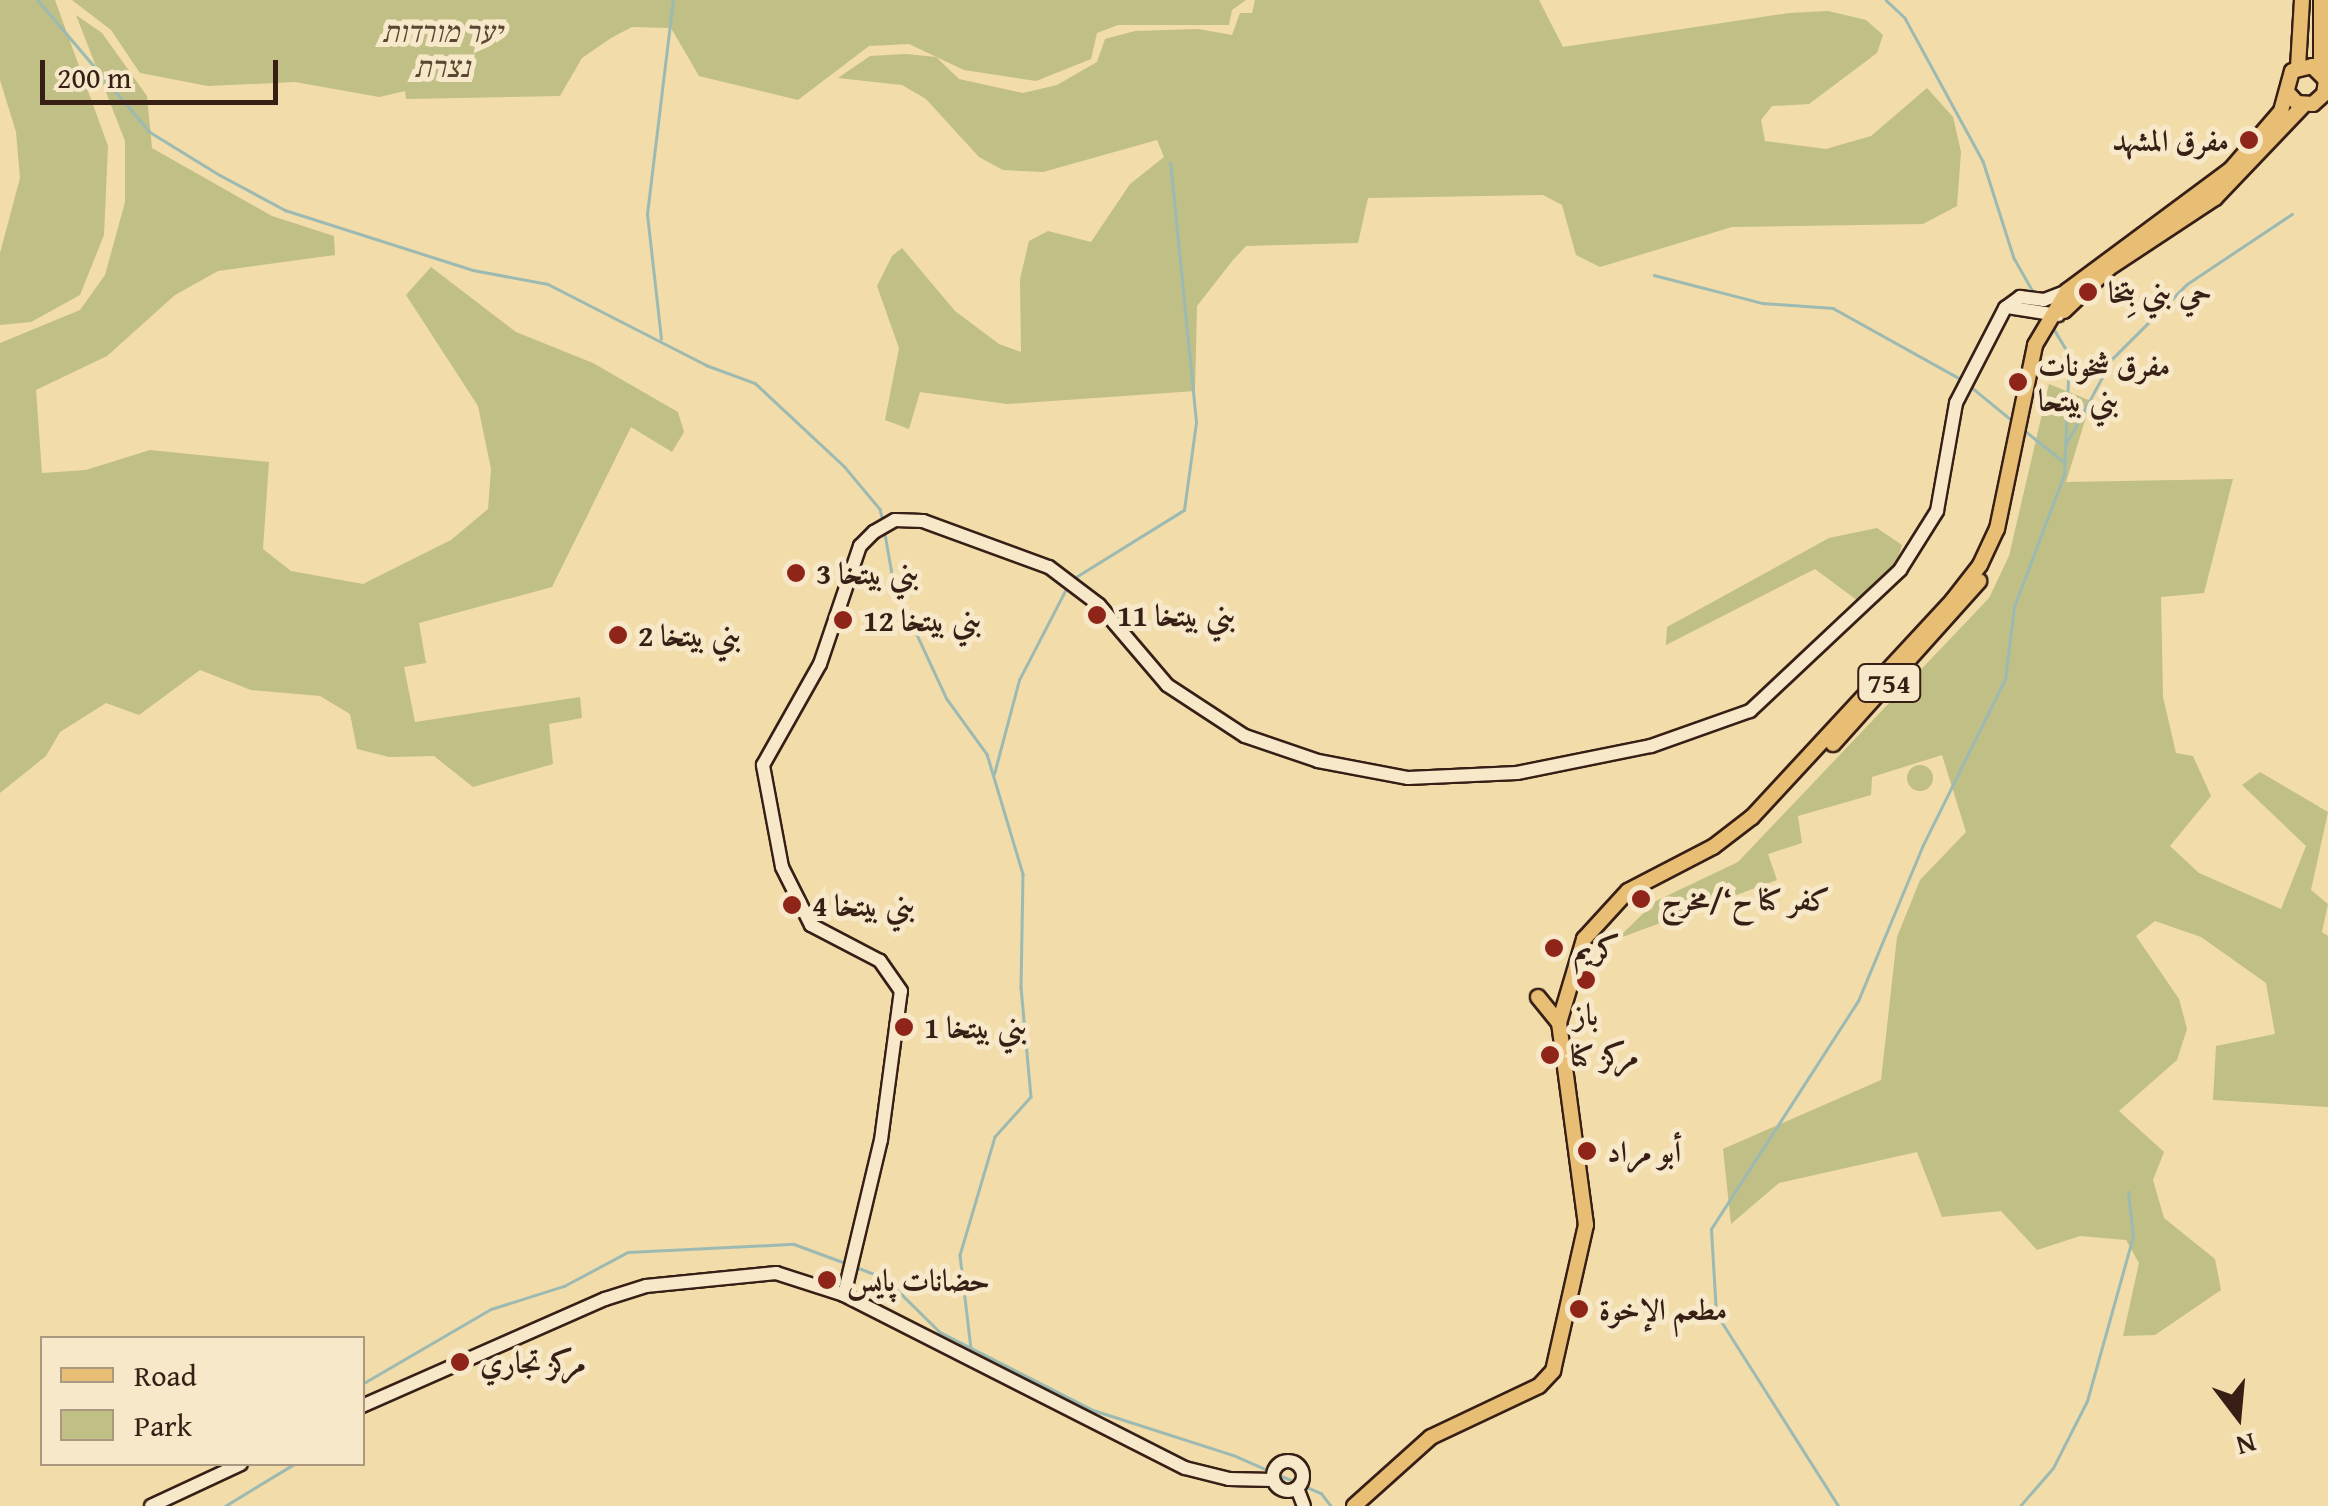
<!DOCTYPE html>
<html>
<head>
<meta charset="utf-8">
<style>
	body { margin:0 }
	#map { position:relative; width:2328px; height:1506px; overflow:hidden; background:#f1dcaa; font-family:"Gentium Book Plus",Amiri,"Frank Ruhl Libre",serif }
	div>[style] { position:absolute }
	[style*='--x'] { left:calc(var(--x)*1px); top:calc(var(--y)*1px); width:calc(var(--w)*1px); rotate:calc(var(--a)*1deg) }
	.green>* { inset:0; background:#c0bf85 }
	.round { border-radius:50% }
	.stream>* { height:2.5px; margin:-1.25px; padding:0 1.25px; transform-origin:1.25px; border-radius:1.25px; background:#9dbab2 }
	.roads { filter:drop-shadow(2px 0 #371f16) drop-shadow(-2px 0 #371f16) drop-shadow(0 2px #371f16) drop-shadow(0 -2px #371f16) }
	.secondary>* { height:12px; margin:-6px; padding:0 6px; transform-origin:6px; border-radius:6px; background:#f6e8c8 }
	.secondary>.ring { margin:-6px; padding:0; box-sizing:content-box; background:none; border:12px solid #f6e8c8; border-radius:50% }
	.primary>* { height:14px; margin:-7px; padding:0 7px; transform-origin:7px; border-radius:7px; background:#e8be75 }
	.dots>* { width:28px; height:28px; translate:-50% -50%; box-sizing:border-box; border:5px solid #f6e8c8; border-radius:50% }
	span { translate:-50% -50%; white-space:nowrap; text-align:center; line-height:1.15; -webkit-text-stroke:10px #f6e8c8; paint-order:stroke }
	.shield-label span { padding:2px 8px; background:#f6e8c8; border:2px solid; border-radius:8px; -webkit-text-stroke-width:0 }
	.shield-label { font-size:28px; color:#371f16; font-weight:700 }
	.park-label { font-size:30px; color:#594732; font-style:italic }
	.poi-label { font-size:30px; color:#371f16; font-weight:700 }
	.right { translate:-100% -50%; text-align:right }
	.left { translate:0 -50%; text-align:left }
	.legend { position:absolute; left:40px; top:1336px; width:325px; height:130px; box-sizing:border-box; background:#f6e8c8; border:2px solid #aa9881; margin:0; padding:12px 18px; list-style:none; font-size:30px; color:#371f16 }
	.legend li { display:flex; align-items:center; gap:20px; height:50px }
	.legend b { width:50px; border:2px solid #aa9881 }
	.north { position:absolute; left:2188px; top:1366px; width:100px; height:100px; -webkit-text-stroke:8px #f6e8c8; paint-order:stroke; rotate:164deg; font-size:28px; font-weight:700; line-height:40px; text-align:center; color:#371f16 }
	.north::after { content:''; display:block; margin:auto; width:35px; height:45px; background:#371f16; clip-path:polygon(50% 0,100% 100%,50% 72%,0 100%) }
	.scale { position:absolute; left:40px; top:60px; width:238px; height:45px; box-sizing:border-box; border:5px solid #371f16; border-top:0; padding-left:12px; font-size:30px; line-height:35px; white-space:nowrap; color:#371f16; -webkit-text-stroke:8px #f6e8c8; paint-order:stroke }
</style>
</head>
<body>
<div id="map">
	<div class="green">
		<div style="clip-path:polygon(0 0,55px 0,108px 146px,104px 235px,80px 295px,31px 322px,0 325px,0 253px,20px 178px,16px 132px,0 80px)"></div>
		<div style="clip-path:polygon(72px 0,1246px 0,1232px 10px,1229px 25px,1118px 25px,1097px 33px,1091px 59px,1036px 81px,964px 70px,909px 44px,869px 46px,798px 100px,699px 76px,671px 28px,632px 27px,611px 38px,582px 58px,560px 96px,406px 99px,405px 91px,379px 97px,295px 82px,208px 86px,140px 73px,111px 30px)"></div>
		<div style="clip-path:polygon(1255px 0,1539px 0,1563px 47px,1789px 13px,1828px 11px,1866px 20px,1883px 35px,1877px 53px,1809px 104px,1772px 106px,1761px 120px,1765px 141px,1826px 149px,1871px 136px,1927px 88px,1953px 117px,1961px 152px,1957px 206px,1923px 224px,1732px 227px,1600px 267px,1576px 255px,1562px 205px,1543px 195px,1368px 198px,1358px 243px,1246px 246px,1233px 260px,1197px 306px,1195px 391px,1007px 404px,920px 392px,909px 429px,885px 420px,899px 348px,877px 286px,892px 256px,902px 248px,955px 311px,999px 344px,1021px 352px,1020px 279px,1029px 241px,1048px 231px,1091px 242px,1130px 184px,1164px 157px,1157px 140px,1043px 172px,1003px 170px,979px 157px,926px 99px,902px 85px,838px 78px,870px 56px,906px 54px,936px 57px,959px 79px,1023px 93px,1057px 85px,1097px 62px,1105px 39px,1135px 31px,1198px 29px,1232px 35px,1240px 13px,1252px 13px)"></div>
		<div style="clip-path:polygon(76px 15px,102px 33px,147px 96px,152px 148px,272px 216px,334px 236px,335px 255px,218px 271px,175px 295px,107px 356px,36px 390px,42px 473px,86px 470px,150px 450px,269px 462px,263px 549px,291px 571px,363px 584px,451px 540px,488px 509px,491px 469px,478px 406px,406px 295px,431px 267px,516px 332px,593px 363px,678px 412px,684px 432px,672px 452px,631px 427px,552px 587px,419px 623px,426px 663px,404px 667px,415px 722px,580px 697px,582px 718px,549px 724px,553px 764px,473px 787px,434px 756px,389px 757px,357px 749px,350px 714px,320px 696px,251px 690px,200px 670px,139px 715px,106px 703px,60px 732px,46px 756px,0 793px,0 343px,80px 310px,105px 275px,125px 202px,125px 141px)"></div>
		<div style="clip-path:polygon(2049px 384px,2091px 401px,2066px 482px,2233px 479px,2204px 593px,2161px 597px,2163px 697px,2176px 753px,2193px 756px,2211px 796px,2170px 846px,2199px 873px,2281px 909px,2306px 846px,2242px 785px,2260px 772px,2328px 812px,2311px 890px,2328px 904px,2322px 932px,2328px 936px,2328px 1107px,2213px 1100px,2216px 1046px,2275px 1034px,2266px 983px,2201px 937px,2155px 921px,2136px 936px,2179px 999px,2187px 1029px,2177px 1060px,2119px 1111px,2164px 1152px,2153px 1180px,2164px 1218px,2215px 1259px,2221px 1290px,2155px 1335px,2123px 1336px,2139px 1263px,2126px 1240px,2080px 1236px,2037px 1250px,2001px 1211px,1942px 1217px,1917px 1152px,1779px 1183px,1731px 1224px,1723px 1149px,1881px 1080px,1897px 937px,1920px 880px,1966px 832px,1942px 755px,1872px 777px,1871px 795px,1798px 816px,1802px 843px,1768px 854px,1777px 880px,1617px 939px,1656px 901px,1738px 862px,1989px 598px,2009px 556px)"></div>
		<div style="clip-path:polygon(1877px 528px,1902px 545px,1894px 571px,1858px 601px,1815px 569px,1666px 645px,1667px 627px,1829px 538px)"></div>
		<div class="round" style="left:1907px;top:765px;width:26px;height:26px"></div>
	</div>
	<div class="stream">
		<div style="--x:38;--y:0;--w:173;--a:49.7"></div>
		<div style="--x:150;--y:132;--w:82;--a:31.6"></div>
		<div style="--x:220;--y:175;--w:74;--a:28.3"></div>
		<div style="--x:285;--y:210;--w:197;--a:17.7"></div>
		<div style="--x:473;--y:270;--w:76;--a:10.6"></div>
		<div style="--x:548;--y:284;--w:178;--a:27.1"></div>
		<div style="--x:706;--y:365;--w:52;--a:20.2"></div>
		<div style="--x:755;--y:383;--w:122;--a:43"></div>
		<div style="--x:844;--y:466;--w:56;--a:50.1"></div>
		<div style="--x:880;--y:509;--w:12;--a:76"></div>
		<div style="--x:1886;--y:0;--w:26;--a:43"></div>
		<div style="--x:1905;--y:18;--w:163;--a:61.4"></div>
		<div style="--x:1983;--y:161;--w:102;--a:72.3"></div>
		<div style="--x:2014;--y:258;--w:43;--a:60.4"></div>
		<div style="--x:1654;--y:275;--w:112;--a:14.5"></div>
		<div style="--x:1762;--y:303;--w:71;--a:4"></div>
		<div style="--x:1833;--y:308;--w:150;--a:29.1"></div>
		<div style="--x:661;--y:339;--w:126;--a:-96.4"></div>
		<div style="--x:647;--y:214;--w:216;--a:-83.1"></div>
		<div style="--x:1970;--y:386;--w:57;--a:39.3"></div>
		<div style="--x:2024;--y:430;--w:51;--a:38.7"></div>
		<div style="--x:2066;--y:444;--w:97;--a:-61.6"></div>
		<div style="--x:2112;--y:359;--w:106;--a:-45"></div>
		<div style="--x:2187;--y:284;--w:126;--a:-33.7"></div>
		<div style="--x:885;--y:534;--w:52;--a:80"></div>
		<div style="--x:894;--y:585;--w:126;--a:65.1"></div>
		<div style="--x:947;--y:699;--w:68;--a:54"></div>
		<div style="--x:987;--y:754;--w:125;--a:73.3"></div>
		<div style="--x:1023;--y:874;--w:113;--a:91"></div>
		<div style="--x:1021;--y:987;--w:110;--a:84.8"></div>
		<div style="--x:1031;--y:1097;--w:54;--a:132"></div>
		<div style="--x:995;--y:1137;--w:123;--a:106.5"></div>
		<div style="--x:960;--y:1255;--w:94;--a:83.3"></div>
		<div style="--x:1071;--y:580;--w:133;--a:-31.8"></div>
		<div style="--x:1184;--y:510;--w:89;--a:-82.2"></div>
		<div style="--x:1196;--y:422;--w:260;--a:-95.7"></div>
		<div style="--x:994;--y:774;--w:97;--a:-75.1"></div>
		<div style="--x:1019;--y:680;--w:105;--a:-62.7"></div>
		<div style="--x:856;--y:1267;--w:31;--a:21"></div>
		<div style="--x:885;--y:1278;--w:77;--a:44.5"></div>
		<div style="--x:940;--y:1332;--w:172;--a:27"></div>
		<div style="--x:1093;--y:1410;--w:147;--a:17.8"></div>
		<div style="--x:1233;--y:1455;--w:96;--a:23.4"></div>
		<div style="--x:1321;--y:1493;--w:16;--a:52"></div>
		<div style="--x:362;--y:1384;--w:149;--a:-30.2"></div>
		<div style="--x:491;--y:1309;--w:77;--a:-17.5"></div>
		<div style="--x:564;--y:1286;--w:72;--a:-28"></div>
		<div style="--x:628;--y:1252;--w:166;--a:-2.8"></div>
		<div style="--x:794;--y:1244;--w:58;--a:20.3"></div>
		<div style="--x:225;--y:1506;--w:81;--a:-31.3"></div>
		<div style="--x:1838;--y:1506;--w:227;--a:-122.4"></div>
		<div style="--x:1716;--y:1314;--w:85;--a:-93.4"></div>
		<div style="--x:1711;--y:1229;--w:271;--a:-57.2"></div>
		<div style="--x:1858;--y:1001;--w:167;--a:-67.4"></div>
		<div style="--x:1922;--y:847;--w:187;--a:-63.7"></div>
		<div style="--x:2005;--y:679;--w:73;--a:-82.9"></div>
		<div style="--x:2014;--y:607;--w:141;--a:-69.3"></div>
		<div style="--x:2064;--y:475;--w:120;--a:-87.6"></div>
		<div style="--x:2069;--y:355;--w:31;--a:-121"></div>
		<div style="--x:2020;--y:1506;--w:50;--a:-49"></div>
		<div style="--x:2053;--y:1468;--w:75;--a:-63.1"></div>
		<div style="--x:2087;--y:1401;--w:171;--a:-74.4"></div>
		<div style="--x:2133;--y:1236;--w:44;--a:-96.5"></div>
	</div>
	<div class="roads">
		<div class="secondary">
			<div style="--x:2007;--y:307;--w:52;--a:8.9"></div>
			<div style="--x:844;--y:1295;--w:159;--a:-76.6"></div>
			<div style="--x:881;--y:1140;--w:150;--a:-82.4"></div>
			<div style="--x:901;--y:991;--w:37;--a:-125"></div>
			<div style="--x:880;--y:961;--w:78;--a:-152.4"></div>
			<div style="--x:811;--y:925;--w:65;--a:-116.6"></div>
			<div style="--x:782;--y:867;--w:104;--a:-100.6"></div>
			<div style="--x:763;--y:765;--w:116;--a:-60.6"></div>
			<div style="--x:820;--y:664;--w:125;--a:-71.3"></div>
			<div style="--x:860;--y:546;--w:20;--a:-45"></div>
			<div style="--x:874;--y:532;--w:24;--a:-30"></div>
			<div style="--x:895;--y:520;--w:28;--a:2"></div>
			<div style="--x:923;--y:521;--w:134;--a:20.1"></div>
			<div style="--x:1049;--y:567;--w:63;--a:37.2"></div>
			<div style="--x:1099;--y:605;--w:105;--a:49.6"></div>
			<div style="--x:1167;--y:685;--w:93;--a:33.2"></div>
			<div style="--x:1245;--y:736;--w:77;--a:18.9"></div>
			<div style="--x:1318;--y:761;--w:92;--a:10.7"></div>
			<div style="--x:1408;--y:778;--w:109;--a:-2.6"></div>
			<div style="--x:1517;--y:773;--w:137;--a:-11.4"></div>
			<div style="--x:1651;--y:746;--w:105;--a:-19.5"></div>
			<div style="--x:1750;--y:711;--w:206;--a:-43.2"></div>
			<div style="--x:1900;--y:570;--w:70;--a:-57.9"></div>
			<div style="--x:1937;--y:511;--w:110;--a:-80"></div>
			<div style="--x:1956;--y:403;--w:107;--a:-62.7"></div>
			<div style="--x:2005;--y:308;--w:19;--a:-36"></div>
			<div style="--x:2020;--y:297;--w:24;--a:7"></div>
			<div style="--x:2044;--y:300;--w:25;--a:-21"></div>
			<div style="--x:362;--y:1406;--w:266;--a:-23.8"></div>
			<div style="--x:605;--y:1299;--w:43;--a:-17.6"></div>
			<div style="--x:646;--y:1286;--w:131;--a:-5.7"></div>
			<div style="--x:776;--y:1273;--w:71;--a:17.9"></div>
			<div style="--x:844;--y:1295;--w:382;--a:26.9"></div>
			<div style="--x:1185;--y:1468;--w:45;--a:14"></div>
			<div style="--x:1229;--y:1479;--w:44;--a:1.3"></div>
			<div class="ring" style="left:1273px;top:1461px;width:18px;height:18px"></div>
			<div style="--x:1297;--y:1488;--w:19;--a:69"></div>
			<div style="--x:151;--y:1506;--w:99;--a:-25"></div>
		</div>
		<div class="primary">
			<div style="--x:2298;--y:67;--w:67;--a:-86.6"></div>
			<div style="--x:2321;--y:71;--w:71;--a:-90"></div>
			<div style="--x:2064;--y:311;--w:62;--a:-43.7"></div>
			<div style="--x:2109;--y:268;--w:127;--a:-33.4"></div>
			<div style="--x:2215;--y:198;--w:129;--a:-46.3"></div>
			<div style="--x:1833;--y:744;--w:219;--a:-48.1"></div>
			<div style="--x:1538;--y:997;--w:33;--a:51"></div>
			<div style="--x:1354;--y:1506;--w:103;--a:-41.9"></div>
			<div style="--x:1431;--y:1437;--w:119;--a:-25.3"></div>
			<div style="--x:1539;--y:1386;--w:21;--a:-47"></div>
			<div style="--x:1553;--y:1371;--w:150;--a:-77.3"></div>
			<div style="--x:1586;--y:1225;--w:204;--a:-97.6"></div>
			<div style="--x:1559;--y:1023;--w:88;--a:-73.4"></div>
			<div style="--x:1584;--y:939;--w:65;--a:-47.5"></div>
			<div style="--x:1628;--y:891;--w:96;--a:-27.4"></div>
			<div style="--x:1713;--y:847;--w:49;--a:-37.6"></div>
			<div style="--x:1752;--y:817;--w:294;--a:-47.2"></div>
			<div style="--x:1952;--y:601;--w:46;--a:-52.1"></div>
			<div style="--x:1980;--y:565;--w:40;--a:-65"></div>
			<div style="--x:1997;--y:529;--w:188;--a:-78.3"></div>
			<div style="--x:2035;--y:345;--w:63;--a:-59.3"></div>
			<div style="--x:2067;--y:291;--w:204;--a:-36.6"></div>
			<div style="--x:2231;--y:169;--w:77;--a:-49.2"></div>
			<div style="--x:2281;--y:111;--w:41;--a:-74.6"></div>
			<div style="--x:2292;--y:71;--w:21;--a:-14"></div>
			<div style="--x:2312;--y:66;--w:20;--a:45"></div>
			<div style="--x:2326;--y:80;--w:14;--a:98"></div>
			<div style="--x:2324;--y:94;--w:15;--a:138"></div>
			<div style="--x:2313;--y:104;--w:16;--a:-176"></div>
			<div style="--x:2297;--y:103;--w:15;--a:-132"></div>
		</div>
	</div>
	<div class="dots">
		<div style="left:2249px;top:140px;background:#8f2418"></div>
		<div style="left:2088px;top:292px;background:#8f2418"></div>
		<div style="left:2018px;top:382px;background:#8f2418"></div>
		<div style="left:796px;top:573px;background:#8f2418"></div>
		<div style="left:1097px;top:615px;background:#8f2418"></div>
		<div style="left:843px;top:620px;background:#8f2418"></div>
		<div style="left:618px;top:635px;background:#8f2418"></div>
		<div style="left:1641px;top:899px;background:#8f2418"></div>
		<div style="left:792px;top:905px;background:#8f2418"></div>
		<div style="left:1554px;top:948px;background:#8f2418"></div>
		<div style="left:1586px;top:980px;background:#8f2418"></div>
		<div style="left:904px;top:1027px;background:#8f2418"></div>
		<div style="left:1550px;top:1055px;background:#8f2418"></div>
		<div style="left:1587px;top:1151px;background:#8f2418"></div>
		<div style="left:827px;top:1280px;background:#8f2418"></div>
		<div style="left:1579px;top:1309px;background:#8f2418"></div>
		<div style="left:460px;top:1362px;background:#8f2418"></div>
	</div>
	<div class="shield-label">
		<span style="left:1889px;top:683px">754</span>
	</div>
	<div class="park-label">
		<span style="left:442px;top:48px">יער מורדות<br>נצרת</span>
	</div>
	<div class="poi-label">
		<span class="right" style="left:2229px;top:140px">مفرق المشهد</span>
		<span class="left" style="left:2108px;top:292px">حي بني بِتخا</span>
		<span class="left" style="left:2038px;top:382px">مفرق شخونات<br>بني بيتحا</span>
		<span class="left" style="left:816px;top:573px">بني بيتخا 3</span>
		<span class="left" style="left:1117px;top:615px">بني بيتخا 11</span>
		<span class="left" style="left:863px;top:620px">بني بيتخا 12</span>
		<span class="left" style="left:638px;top:635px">بني بيتخا 2</span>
		<span class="left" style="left:1661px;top:899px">كفر كنا ح‘/مخرج</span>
		<span class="left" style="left:812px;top:905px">بني بيتخا 4</span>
		<span class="left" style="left:1574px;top:948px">كريم</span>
		<span style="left:1586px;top:1014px">باز</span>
		<span class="left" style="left:924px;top:1027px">بني بيتخا 1</span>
		<span class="left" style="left:1570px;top:1055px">مركز كنا</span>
		<span class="left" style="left:1607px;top:1151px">أبو مراد</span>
		<span class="left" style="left:847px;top:1280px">حضانات پايس</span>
		<span class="left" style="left:1599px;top:1309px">مطعم الإخوة</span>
		<span class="left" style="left:480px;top:1362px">مركز تجاري</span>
	</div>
	<ul class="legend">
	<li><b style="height:12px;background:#e8be75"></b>Road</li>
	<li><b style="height:28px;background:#c0bf85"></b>Park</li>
	</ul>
	<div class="north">N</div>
	<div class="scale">200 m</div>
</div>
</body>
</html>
